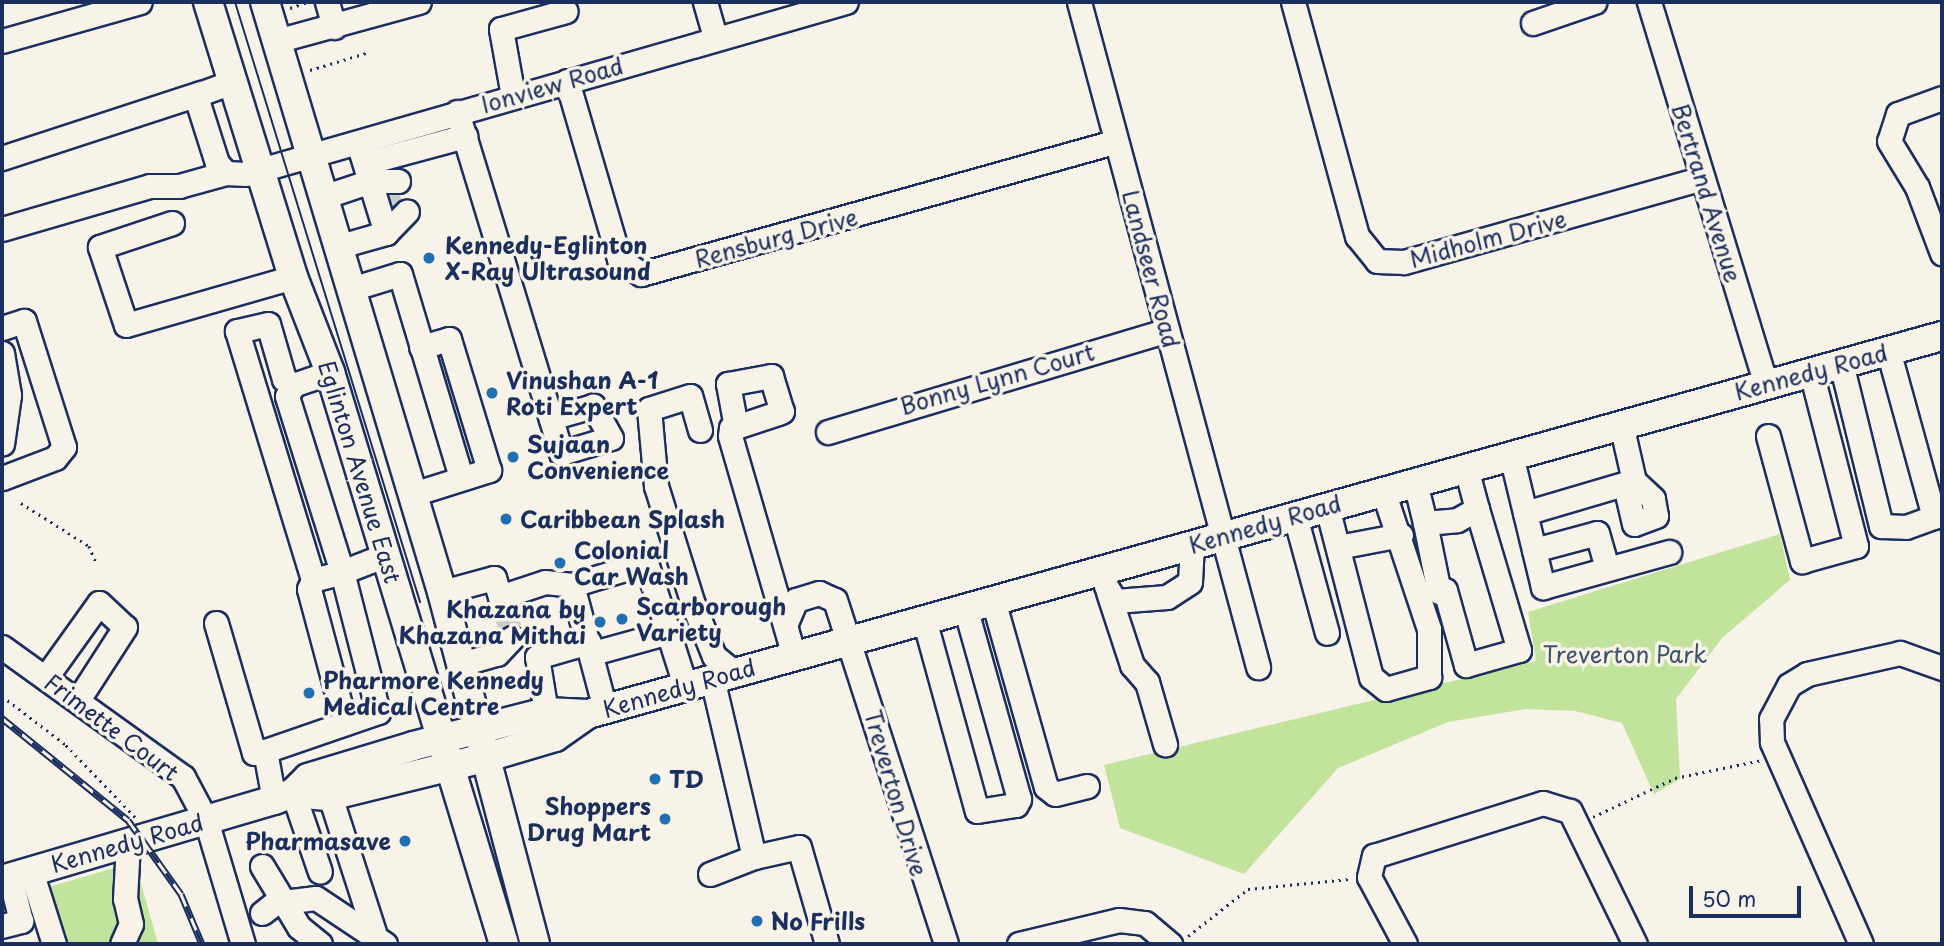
<!DOCTYPE html>
<html>
<head>
<meta charset="utf-8">
<style>
	body { margin:0 }
	#map { position:relative; width:1944px; height:946px; overflow:hidden; background:#f7f3e8; font-family:"Playpen Sans",sans-serif }
	div>[style] { position:absolute }
	[style*='--x'] { left:calc(var(--x)*1px); top:calc(var(--y)*1px); width:calc(var(--w)*1px); rotate:calc(var(--a)*1deg) }
	.green>* { inset:0; background:#c2e39c }
	.minor-tunnel>* { height:23px; margin-top:-11.5px; transform-origin:0; background:repeating-linear-gradient(90deg,#cbcccc 0 23px,transparent 0 34px) }
	.path>* { height:2.5px; margin-top:-1.25px; transform-origin:0; background:repeating-linear-gradient(90deg,#1b2f5e 0 2px,transparent 0 7px) }
	.roads { filter:drop-shadow(2px 0 #1b2f5e) drop-shadow(-2px 0 #1b2f5e) drop-shadow(0 2px #1b2f5e) drop-shadow(0 -2px #1b2f5e) }
	.minor>* { height:23px; margin:-11.5px; padding:0 11.5px; transform-origin:11.5px; border-radius:11.5px; background:#f7f3e8 }
	.major>* { height:28px; margin:-14px; padding:0 14px; transform-origin:14px; border-radius:14px; background:#f7f3e8 }
	.tram>* { height:2px; margin:-1px; padding:0 1px; transform-origin:1px; border-radius:1px; background:#1b2f5e }
	.rail>* { height:7px; margin-top:-3.5px; transform-origin:0; background:repeating-linear-gradient(90deg,#f7f3e8 0 13px,#1b2f5e 0 26px); box-sizing:border-box; border-block:2px solid #1b2f5e }
	.dots>* { width:19px; height:19px; translate:-50% -50%; box-sizing:border-box; border:4px solid #f7f3e8; border-radius:50% }
	span { translate:-50% -50%; white-space:nowrap; text-align:center; line-height:1.15; -webkit-text-stroke:7px #f7f3e8; paint-order:stroke }
	.street-label { font-size:23px; color:#1b2f5e }
	.poi-label { font-size:23px; color:#1b2f5e; font-weight:700 }
	.left { translate:0 -50%; text-align:left }
	.right { translate:-100% -50%; text-align:right }
	.park-label { font-size:23px; color:#3c536a }
	.frame { position:absolute; inset:0; border:4px solid #1b2f5e; pointer-events:none }
	.scale { position:absolute; left:1689px; top:886px; width:112px; height:32px; box-sizing:border-box; border:4px solid #1b2f5e; border-top:0; padding-left:9px; font-size:21px; line-height:24px; white-space:nowrap; color:#1b2f5e; -webkit-text-stroke:5px #f7f3e8; paint-order:stroke }
</style>
</head>
<body>
<div id="map">
	<div class="green">
		<div style="clip-path:polygon(1780px 534px,1790px 580px,1722px 638px,1676px 699px,1680px 779px,1654px 794px,1622px 723px,1575px 711px,1526px 709px,1448px 722px,1338px 768px,1244px 874px,1120px 828px,1104px 765px,1536px 661px,1528px 612px)"></div>
		<div style="clip-path:polygon(135px 862px,158px 944px,46px 944px,31px 892px)"></div>
	</div>
	<div class="minor-tunnel">
		<div style="--x:388;--y:195;--w:20;--a:72"></div>
		<div style="--x:504;--y:609;--w:20;--a:72"></div>
	</div>
	<div class="path">
		<div style="--x:290;--y:8;--w:18;--a:-19"></div>
		<div style="--x:310;--y:70;--w:59;--a:-16.9"></div>
		<div style="--x:21;--y:503;--w:80;--a:32.3"></div>
		<div style="--x:89;--y:546;--w:20;--a:66"></div>
		<div style="--x:2;--y:696;--w:81;--a:37.4"></div>
		<div style="--x:66;--y:745;--w:101;--a:46.2"></div>
		<div style="--x:1593;--y:817;--w:91;--a:-25.4"></div>
		<div style="--x:1675;--y:778;--w:89;--a:-11.7"></div>
		<div style="--x:1188;--y:936;--w:76;--a:-38.1"></div>
		<div style="--x:1248;--y:889;--w:102;--a:-5.6"></div>
	</div>
	<div class="roads">
		<div class="minor">
			<div style="--x:327;--y:2;--w:26;--a:74"></div>
			<div style="--x:705;--y:2;--w:37;--a:74"></div>
			<div style="--x:1079;--y:2;--w:689;--a:74.93"></div>
			<div style="--x:1293;--y:2;--w:243;--a:74.7"></div>
			<div style="--x:1357;--y:236;--w:32;--a:51"></div>
			<div style="--x:1377;--y:261;--w:27;--a:2"></div>
			<div style="--x:1404;--y:262;--w:310;--a:-15.7"></div>
			<div style="--x:1649;--y:2;--w:400;--a:73"></div>
			<div style="--x:1533;--y:23;--w:65;--a:-19"></div>
			<div style="--x:2;--y:41;--w:143;--a:-15.8"></div>
			<div style="--x:276;--y:41;--w:148;--a:-15.3"></div>
			<div style="--x:567;--y:81;--w:185;--a:73.7"></div>
			<div style="--x:619;--y:259;--w:27;--a:34"></div>
			<div style="--x:641;--y:274;--w:493;--a:-15.6"></div>
			<div style="--x:232;--y:82;--w:35;--a:160"></div>
			<div style="--x:199;--y:94;--w:9;--a:96"></div>
			<div style="--x:198;--y:103;--w:63;--a:72.4"></div>
			<div style="--x:217;--y:163;--w:13;--a:48"></div>
			<div style="--x:226;--y:173;--w:20;--a:3"></div>
			<div style="--x:246;--y:174;--w:624;--a:-16"></div>
			<div style="--x:513;--y:96;--w:68;--a:-100.2"></div>
			<div style="--x:501;--y:29;--w:67;--a:-15.5"></div>
			<div style="--x:1942;--y:98;--w:47;--a:160"></div>
			<div style="--x:1898;--y:114;--w:28;--a:108"></div>
			<div style="--x:1889;--y:141;--w:54;--a:58.7"></div>
			<div style="--x:1917;--y:187;--w:71;--a:69.3"></div>
			<div style="--x:457;--y:112;--w:357;--a:73"></div>
			<div style="--x:561;--y:453;--w:52;--a:-16.7"></div>
			<div style="--x:611;--y:438;--w:37;--a:-119"></div>
			<div style="--x:593;--y:406;--w:44;--a:164.1"></div>
			<div style="--x:360;--y:149;--w:88;--a:72.8"></div>
			<div style="--x:2;--y:158;--w:209;--a:-18.1"></div>
			<div style="--x:365;--y:163;--w:104;--a:-15.1"></div>
			<div style="--x:326;--y:196;--w:47;--a:-18.4"></div>
			<div style="--x:371;--y:181;--w:27;--a:0"></div>
			<div style="--x:172;--y:223;--w:76;--a:161.6"></div>
			<div style="--x:100;--y:247;--w:82;--a:71.6"></div>
			<div style="--x:126;--y:325;--w:174;--a:-16"></div>
			<div style="--x:2;--y:229;--w:154;--a:-16.2"></div>
			<div style="--x:150;--y:186;--w:29;--a:0"></div>
			<div style="--x:179;--y:186;--w:49;--a:-15.5"></div>
			<div style="--x:340;--y:246;--w:48;--a:-15.8"></div>
			<div style="--x:386;--y:233;--w:30;--a:-46"></div>
			<div style="--x:351;--y:289;--w:51;--a:-17"></div>
			<div style="--x:400;--y:274;--w:212;--a:73.3"></div>
			<div style="--x:2;--y:328;--w:23;--a:-18"></div>
			<div style="--x:24;--y:321;--w:132;--a:72.4"></div>
			<div style="--x:64;--y:447;--w:14;--a:129"></div>
			<div style="--x:55;--y:458;--w:57;--a:159.3"></div>
			<div style="--x:2;--y:353;--w:43;--a:80.5"></div>
			<div style="--x:9;--y:395;--w:49;--a:98.1"></div>
			<div style="--x:1841;--y:363;--w:168;--a:76.2"></div>
			<div style="--x:1881;--y:526;--w:25;--a:2"></div>
			<div style="--x:1906;--y:527;--w:30;--a:-20"></div>
			<div style="--x:1934;--y:517;--w:173;--a:-105.4"></div>
			<div style="--x:293;--y:385;--w:11;--a:-146"></div>
			<div style="--x:284;--y:379;--w:57;--a:-106.2"></div>
			<div style="--x:268;--y:324;--w:32;--a:167"></div>
			<div style="--x:237;--y:331;--w:260;--a:73"></div>
			<div style="--x:313;--y:580;--w:30;--a:-15"></div>
			<div style="--x:342;--y:572;--w:184;--a:-107.4"></div>
			<div style="--x:287;--y:396;--w:13;--a:-61"></div>
			<div style="--x:293;--y:385;--w:39;--a:-19"></div>
			<div style="--x:736;--y:427;--w:44;--a:-100.5"></div>
			<div style="--x:728;--y:384;--w:44;--a:-10.5"></div>
			<div style="--x:771;--y:376;--w:37;--a:73"></div>
			<div style="--x:782;--y:411;--w:4;--a:153"></div>
			<div style="--x:778;--y:413;--w:44;--a:161.6"></div>
			<div style="--x:736;--y:427;--w:5;--a:169"></div>
			<div style="--x:731;--y:428;--w:8;--a:97"></div>
			<div style="--x:730;--y:436;--w:229;--a:73.8"></div>
			<div style="--x:700;--y:430;--w:35;--a:-106"></div>
			<div style="--x:690;--y:396;--w:43;--a:162.4"></div>
			<div style="--x:649;--y:409;--w:77;--a:84.8"></div>
			<div style="--x:656;--y:486;--w:124;--a:72.6"></div>
			<div style="--x:693;--y:604;--w:56;--a:68"></div>
			<div style="--x:714;--y:656;--w:26;--a:39"></div>
			<div style="--x:828;--y:432;--w:354;--a:-16.7"></div>
			<div style="--x:1768;--y:436;--w:130;--a:74.8"></div>
			<div style="--x:1802;--y:561;--w:56;--a:-15.5"></div>
			<div style="--x:1856;--y:546;--w:180;--a:-104.5"></div>
			<div style="--x:1511;--y:455;--w:136;--a:76.4"></div>
			<div style="--x:1543;--y:587;--w:131;--a:-15.5"></div>
			<div style="--x:1415;--y:482;--w:42;--a:76.3"></div>
			<div style="--x:1425;--y:523;--w:32;--a:-5"></div>
			<div style="--x:1457;--y:520;--w:23;--a:-29"></div>
			<div style="--x:1477;--y:509;--w:42;--a:-105"></div>
			<div style="--x:413;--y:494;--w:80;--a:-17.5"></div>
			<div style="--x:489;--y:470;--w:137;--a:-107"></div>
			<div style="--x:449;--y:339;--w:29;--a:164"></div>
			<div style="--x:1327;--y:507;--w:176;--a:75.5"></div>
			<div style="--x:1371;--y:677;--w:19;--a:39"></div>
			<div style="--x:1386;--y:689;--w:45;--a:-15.6"></div>
			<div style="--x:1429;--y:677;--w:48;--a:-90"></div>
			<div style="--x:1429;--y:629;--w:145;--a:-108.4"></div>
			<div style="--x:1525;--y:513;--w:114;--a:-16.4"></div>
			<div style="--x:1634;--y:481;--w:26;--a:43"></div>
			<div style="--x:1653;--y:499;--w:17;--a:80"></div>
			<div style="--x:1656;--y:516;--w:23;--a:160"></div>
			<div style="--x:1634;--y:524;--w:28;--a:-103"></div>
			<div style="--x:1628;--y:497;--w:17;--a:-69"></div>
			<div style="--x:1634;--y:481;--w:58;--a:-102.8"></div>
			<div style="--x:1295;--y:516;--w:121;--a:74.7"></div>
			<div style="--x:1425;--y:523;--w:70;--a:78.5"></div>
			<div style="--x:1439;--y:592;--w:6;--a:-18"></div>
			<div style="--x:1445;--y:590;--w:78;--a:74.4"></div>
			<div style="--x:1466;--y:665;--w:55;--a:-15.8"></div>
			<div style="--x:1519;--y:650;--w:147;--a:-106.6"></div>
			<div style="--x:1338;--y:547;--w:64;--a:-10.8"></div>
			<div style="--x:1534;--y:550;--w:65;--a:-15.1"></div>
			<div style="--x:1597;--y:533;--w:37;--a:74"></div>
			<div style="--x:313;--y:580;--w:10;--a:114"></div>
			<div style="--x:309;--y:589;--w:139;--a:75"></div>
			<div style="--x:1106;--y:586;--w:17;--a:59"></div>
			<div style="--x:1115;--y:601;--w:52;--a:-4.4"></div>
			<div style="--x:1167;--y:597;--w:27;--a:-33"></div>
			<div style="--x:1190;--y:582;--w:38;--a:-87"></div>
			<div style="--x:442;--y:592;--w:54;--a:-15.1"></div>
			<div style="--x:494;--y:578;--w:20;--a:72"></div>
			<div style="--x:500;--y:597;--w:47;--a:-18.4"></div>
			<div style="--x:545;--y:582;--w:27;--a:6"></div>
			<div style="--x:1108;--y:592;--w:77;--a:71.8"></div>
			<div style="--x:1132;--y:665;--w:23;--a:49"></div>
			<div style="--x:1147;--y:682;--w:65;--a:73.8"></div>
			<div style="--x:993;--y:600;--w:194;--a:74.2"></div>
			<div style="--x:1046;--y:787;--w:11;--a:38"></div>
			<div style="--x:1055;--y:794;--w:33;--a:-14"></div>
			<div style="--x:924;--y:619;--w:199;--a:74.6"></div>
			<div style="--x:977;--y:811;--w:39;--a:-9"></div>
			<div style="--x:1016;--y:805;--w:7;--a:-63"></div>
			<div style="--x:1019;--y:799;--w:199;--a:-105.7"></div>
			<div style="--x:216;--y:623;--w:135;--a:73.7"></div>
			<div style="--x:254;--y:753;--w:11;--a:-10"></div>
			<div style="--x:786;--y:623;--w:25;--a:-67"></div>
			<div style="--x:796;--y:600;--w:24;--a:-17"></div>
			<div style="--x:819;--y:593;--w:17;--a:24"></div>
			<div style="--x:835;--y:600;--w:361;--a:72.1"></div>
			<div style="--x:2;--y:647;--w:223;--a:35.7"></div>
			<div style="--x:183;--y:777;--w:49;--a:61.9"></div>
			<div style="--x:206;--y:820;--w:129;--a:73.4"></div>
			<div style="--x:593;--y:653;--w:79;--a:-15.4"></div>
			<div style="--x:537;--y:657;--w:56;--a:80.7"></div>
			<div style="--x:537;--y:657;--w:54;--a:-16.1"></div>
			<div style="--x:461;--y:664;--w:37;--a:-16"></div>
			<div style="--x:497;--y:654;--w:22;--a:-47"></div>
			<div style="--x:46;--y:677;--w:91;--a:-54.4"></div>
			<div style="--x:99;--y:603;--w:35;--a:43"></div>
			<div style="--x:125;--y:627;--w:87;--a:122.8"></div>
			<div style="--x:712;--y:678;--w:184;--a:76.8"></div>
			<div style="--x:754;--y:857;--w:46;--a:-12.5"></div>
			<div style="--x:799;--y:847;--w:101;--a:73.9"></div>
			<div style="--x:605;--y:709;--w:128;--a:-104.9"></div>
			<div style="--x:572;--y:585;--w:69;--a:-16.9"></div>
			<div style="--x:638;--y:565;--w:11;--a:22"></div>
			<div style="--x:648;--y:569;--w:122;--a:72.3"></div>
			<div style="--x:293;--y:793;--w:83;--a:71.1"></div>
			<div style="--x:330;--y:796;--w:143;--a:72.1"></div>
			<div style="--x:274;--y:800;--w:50;--a:-100.4"></div>
			<div style="--x:265;--y:751;--w:120;--a:-19"></div>
			<div style="--x:378;--y:712;--w:145;--a:-104.4"></div>
			<div style="--x:342;--y:572;--w:47;--a:-21.1"></div>
			<div style="--x:262;--y:866;--w:71;--a:58.8"></div>
			<div style="--x:299;--y:927;--w:27;--a:39"></div>
			<div style="--x:31;--y:871;--w:77;--a:72.5"></div>
			<div style="--x:710;--y:874;--w:47;--a:-21.1"></div>
			<div style="--x:262;--y:913;--w:16;--a:-38"></div>
			<div style="--x:275;--y:903;--w:41;--a:-7"></div>
			<div style="--x:316;--y:898;--w:83;--a:33.7"></div>
			<div style="--x:2;--y:926;--w:20;--a:-15"></div>
			<div style="--x:21;--y:921;--w:45;--a:-104"></div>
			<div style="--x:122;--y:944;--w:22;--a:-66"></div>
			<div style="--x:131;--y:924;--w:26;--a:-103"></div>
			<div style="--x:125;--y:899;--w:56;--a:-86.9"></div>
			<div style="--x:1019;--y:944;--w:103;--a:-13.5"></div>
			<div style="--x:1119;--y:920;--w:26;--a:7"></div>
			<div style="--x:1145;--y:923;--w:33;--a:40"></div>
			<div style="--x:1405;--y:944;--w:76;--a:-118.2"></div>
			<div style="--x:1369;--y:877;--w:22;--a:-77"></div>
			<div style="--x:1374;--y:856;--w:177;--a:-17.4"></div>
			<div style="--x:1543;--y:803;--w:28;--a:17"></div>
			<div style="--x:1570;--y:811;--w:148;--a:64"></div>
			<div style="--x:1861;--y:944;--w:221;--a:-113.8"></div>
			<div style="--x:1772;--y:742;--w:23;--a:-92"></div>
			<div style="--x:1771;--y:719;--w:38;--a:-62"></div>
			<div style="--x:1789;--y:685;--w:21;--a:-31"></div>
			<div style="--x:1807;--y:674;--w:95;--a:-12.7"></div>
			<div style="--x:1900;--y:653;--w:45;--a:19.7"></div>
		</div>
		<div class="major">
			<div style="--x:208;--y:2;--w:288;--a:72.8"></div>
			<div style="--x:293;--y:277;--w:102;--a:68.7"></div>
			<div style="--x:330;--y:372;--w:598;--a:73.08"></div>
			<div style="--x:265;--y:2;--w:616;--a:73.3"></div>
			<div style="--x:442;--y:592;--w:364;--a:75.2"></div>
			<div style="--x:293;--y:793;--w:37;--a:5"></div>
			<div style="--x:330;--y:796;--w:159;--a:-13.9"></div>
			<div style="--x:484;--y:758;--w:74;--a:-16.5"></div>
			<div style="--x:555;--y:737;--w:40;--a:-34.9"></div>
			<div style="--x:2;--y:880;--w:284;--a:-16.4"></div>
			<div style="--x:274;--y:800;--w:20;--a:-20"></div>
			<div style="--x:293;--y:793;--w:21;--a:-45"></div>
			<div style="--x:308;--y:778;--w:110;--a:-16.9"></div>
			<div style="--x:413;--y:746;--w:137;--a:-14.3"></div>
			<div style="--x:546;--y:712;--w:42;--a:2.7"></div>
			<div style="--x:588;--y:714;--w:1406;--a:-15.6"></div>
		</div>
	</div>
	<div class="tram">
		<div style="--x:235;--y:2;--w:628;--a:72.86"></div>
	</div>
	<div class="rail">
		<div style="--x:2;--y:718;--w:162;--a:39"></div>
		<div style="--x:128;--y:820;--w:91;--a:54.4"></div>
		<div style="--x:181;--y:894;--w:54;--a:67.2"></div>
	</div>
	<div class="dots">
		<div style="left:429px;top:258px;background:#1f6fb2"></div>
		<div style="left:492px;top:393px;background:#1f6fb2"></div>
		<div style="left:513px;top:457px;background:#1f6fb2"></div>
		<div style="left:506px;top:519px;background:#1f6fb2"></div>
		<div style="left:560px;top:563px;background:#1f6fb2"></div>
		<div style="left:622px;top:619px;background:#1f6fb2"></div>
		<div style="left:600px;top:622px;background:#1f6fb2"></div>
		<div style="left:309px;top:693px;background:#1f6fb2"></div>
		<div style="left:655px;top:779px;background:#1f6fb2"></div>
		<div style="left:665px;top:819px;background:#1f6fb2"></div>
		<div style="left:405px;top:841px;background:#1f6fb2"></div>
		<div style="left:757px;top:921px;background:#1f6fb2"></div>
	</div>
	<div class="street-label">
		<span style="left:552px;top:85px;rotate:-16deg">Ionview Road</span>
		<span style="left:1707px;top:193px;rotate:73deg">Bertrand Avenue</span>
		<span style="left:776px;top:238px;rotate:-15deg">Rensburg Drive</span>
		<span style="left:1488px;top:239px;rotate:-15deg">Midholm Drive</span>
		<span style="left:1151px;top:269px;rotate:75deg">Landseer Road</span>
		<span style="left:1811px;top:372px;rotate:-15deg">Kennedy Road</span>
		<span style="left:997px;top:379px;rotate:-16deg">Bonny Lynn Court</span>
		<span style="left:360px;top:472px;rotate:73deg">Eglinton Avenue East</span>
		<span style="left:1265px;top:524px;rotate:-16deg">Kennedy Road</span>
		<span style="left:679px;top:688px;rotate:-16deg">Kennedy Road</span>
		<span style="left:112px;top:727px;rotate:37deg">Frimette Court</span>
		<span style="left:896px;top:793px;rotate:74deg">Treverton Drive</span>
		<span style="left:127px;top:843px;rotate:-16deg">Kennedy Road</span>
	</div>
	<div class="poi-label">
		<span class="left" style="left:445px;top:258px">Kennedy-Eglinton<br>X-Ray Ultrasound</span>
		<span class="left" style="left:506px;top:393px">Vinushan A-1<br>Roti Expert</span>
		<span class="left" style="left:527px;top:457px">Sujaan<br>Convenience</span>
		<span class="left" style="left:520px;top:519px">Caribbean Splash</span>
		<span class="left" style="left:574px;top:563px">Colonial<br>Car Wash</span>
		<span class="left" style="left:636px;top:619px">Scarborough<br>Variety</span>
		<span class="right" style="left:586px;top:622px">Khazana by<br>Khazana Mithai</span>
		<span class="left" style="left:323px;top:693px">Pharmore Kennedy<br>Medical Centre</span>
		<span class="left" style="left:669px;top:779px">TD</span>
		<span class="right" style="left:651px;top:819px">Shoppers<br>Drug Mart</span>
		<span class="right" style="left:391px;top:841px">Pharmasave</span>
		<span class="left" style="left:771px;top:921px">No Frills</span>
	</div>
	<div class="park-label">
		<span style="left:1625px;top:654px">Treverton Park</span>
	</div>
	<div class="frame"></div>
	<div class="scale">50 m</div>
</div>
</body>
</html>
